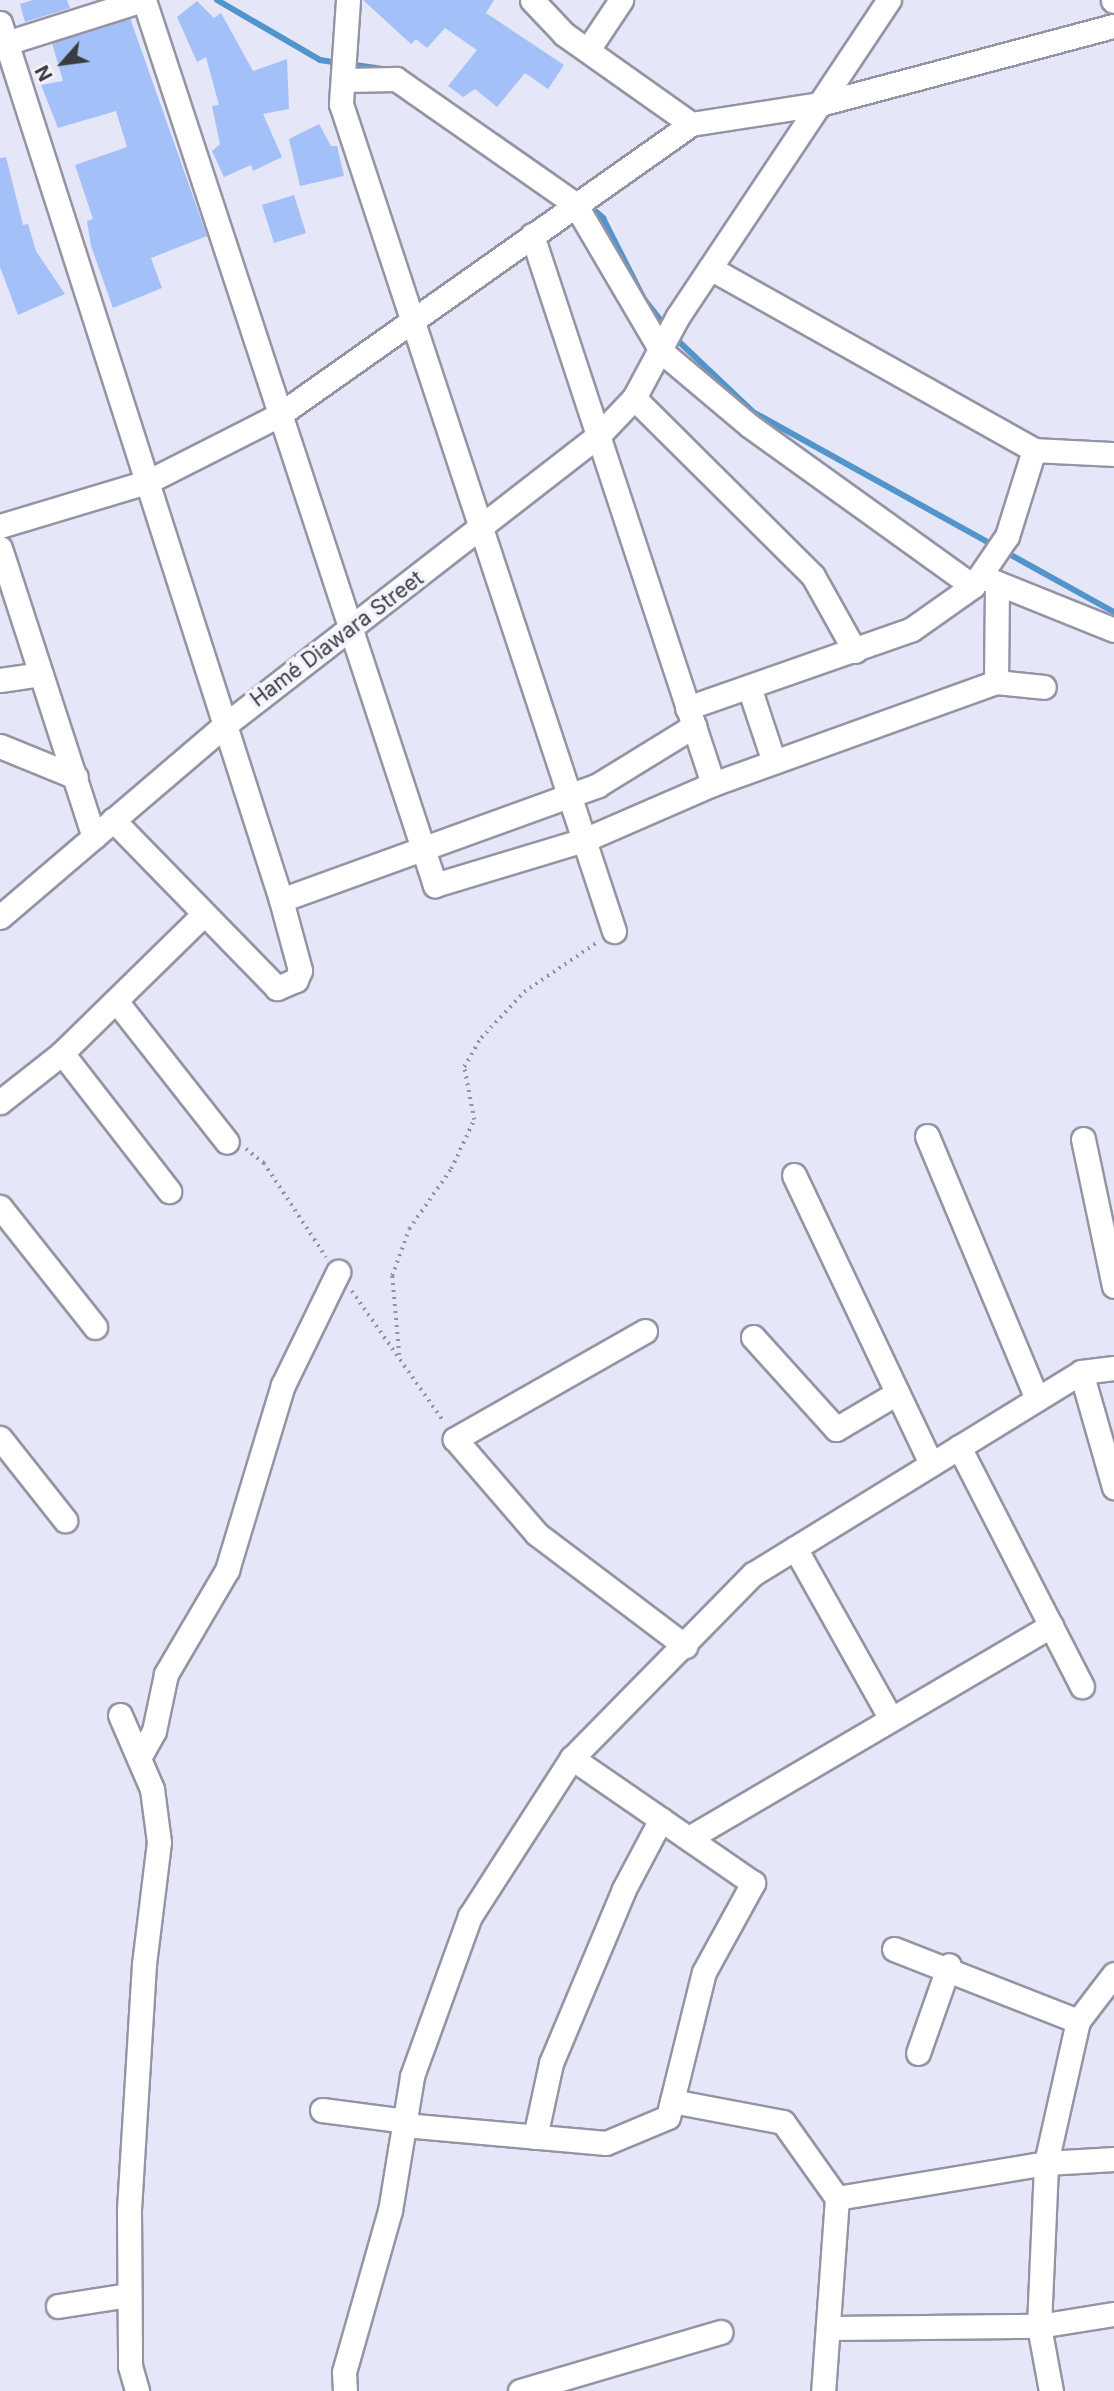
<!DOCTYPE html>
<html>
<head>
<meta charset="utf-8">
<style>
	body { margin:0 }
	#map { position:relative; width:1114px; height:2391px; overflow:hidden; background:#e5e6f7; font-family:Inter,sans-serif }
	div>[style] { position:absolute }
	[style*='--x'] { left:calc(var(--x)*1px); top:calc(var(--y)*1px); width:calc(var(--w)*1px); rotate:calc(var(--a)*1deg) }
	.stream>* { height:6px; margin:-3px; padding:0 3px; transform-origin:3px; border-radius:3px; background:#5295cd }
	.building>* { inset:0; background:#a4c0f9 }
	.path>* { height:3.5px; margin-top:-1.75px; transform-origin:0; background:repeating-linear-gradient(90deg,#9393a0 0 2px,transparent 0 7px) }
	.roads { filter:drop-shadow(2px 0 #9494a4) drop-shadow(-2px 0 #9494a4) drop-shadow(0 2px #9494a4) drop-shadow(0 -2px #9494a4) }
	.minor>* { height:23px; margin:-11.5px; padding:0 11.5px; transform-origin:11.5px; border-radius:11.5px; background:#fff }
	span { translate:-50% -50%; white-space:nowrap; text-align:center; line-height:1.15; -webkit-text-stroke:7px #f3f3fe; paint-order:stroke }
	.street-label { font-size:21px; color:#3b3b42 }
	.north { position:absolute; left:28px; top:28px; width:70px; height:70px; -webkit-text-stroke:5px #f3f3fe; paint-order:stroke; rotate:242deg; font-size:19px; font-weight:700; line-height:28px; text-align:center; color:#3b3b42 }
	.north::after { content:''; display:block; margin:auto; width:24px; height:32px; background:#3b3b42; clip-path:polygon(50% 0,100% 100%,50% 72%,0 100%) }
</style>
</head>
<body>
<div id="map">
	<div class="stream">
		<div style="--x:217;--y:0;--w:119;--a:30.2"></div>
		<div style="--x:320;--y:60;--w:18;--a:9"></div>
		<div style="--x:348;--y:64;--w:35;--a:8"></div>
		<div style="--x:497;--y:136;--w:70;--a:35.1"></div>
		<div style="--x:586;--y:203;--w:23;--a:41"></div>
		<div style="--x:603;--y:218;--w:91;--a:63.2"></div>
		<div style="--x:644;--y:299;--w:37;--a:52"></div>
		<div style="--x:673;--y:336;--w:110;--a:43.5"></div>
		<div style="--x:753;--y:412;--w:413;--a:29"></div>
	</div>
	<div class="building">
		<div style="clip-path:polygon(33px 0,67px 0,70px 8px,25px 22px,20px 4px)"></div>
		<div style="clip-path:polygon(363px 0,494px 0,486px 13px,564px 65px,548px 89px,525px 73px,497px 107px,475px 89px,463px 97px,448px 86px,477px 50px,445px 28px,427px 48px,416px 39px,411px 44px)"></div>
		<div style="clip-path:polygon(197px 1px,214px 18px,221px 13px,253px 71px,287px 59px,289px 109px,263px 114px,282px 157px,253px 171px,251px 165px,224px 177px,212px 151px,220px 144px,212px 106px,219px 105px,206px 57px,197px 62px,177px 17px)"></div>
		<div style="clip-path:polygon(130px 18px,207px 236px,151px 258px,162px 288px,113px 308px,91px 246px,87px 221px,93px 219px,75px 165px,127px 147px,116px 111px,58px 128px,41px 85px,63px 81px,52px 43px)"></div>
		<div style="clip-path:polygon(319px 124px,331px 146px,337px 146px,344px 176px,300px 186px,289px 139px)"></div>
		<div style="clip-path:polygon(6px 157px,23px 225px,28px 224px,36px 251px,65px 294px,18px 315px,0 267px,0 158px)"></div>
		<div style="clip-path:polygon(294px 195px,306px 233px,274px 243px,262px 205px)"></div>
	</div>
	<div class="path">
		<div style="--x:246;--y:1149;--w:23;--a:38"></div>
		<div style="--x:264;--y:1163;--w:113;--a:56.6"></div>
		<div style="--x:352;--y:1291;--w:160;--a:54.9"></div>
		<div style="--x:399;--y:1355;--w:79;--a:-95.1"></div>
		<div style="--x:392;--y:1276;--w:50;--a:-70.1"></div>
		<div style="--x:409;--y:1229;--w:73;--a:-55"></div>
		<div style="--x:451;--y:1169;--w:54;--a:-64.9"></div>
		<div style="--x:474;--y:1120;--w:54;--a:-100.7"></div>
		<div style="--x:464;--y:1067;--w:34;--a:-60"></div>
		<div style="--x:481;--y:1038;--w:63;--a:-46.9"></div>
		<div style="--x:524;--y:992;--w:91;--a:-34.2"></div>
	</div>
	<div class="roads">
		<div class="minor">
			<div style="--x:144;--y:0;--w:932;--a:71.8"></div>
			<div style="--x:435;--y:885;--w:156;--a:-16.8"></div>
			<div style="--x:584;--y:840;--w:141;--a:-23.5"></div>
			<div style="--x:713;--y:784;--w:301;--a:-19.8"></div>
			<div style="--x:996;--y:682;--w:48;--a:5.9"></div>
			<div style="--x:348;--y:0;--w:104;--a:93.9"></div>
			<div style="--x:341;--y:104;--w:871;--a:71.73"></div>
			<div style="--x:532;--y:0;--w:47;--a:46.7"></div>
			<div style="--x:564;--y:34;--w:156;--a:35.3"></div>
			<div style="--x:1113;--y:0;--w:1;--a:45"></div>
			<div style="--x:0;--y:23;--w:921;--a:72.23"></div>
			<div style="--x:281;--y:900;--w:73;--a:74.8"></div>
			<div style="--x:300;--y:970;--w:11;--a:112"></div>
			<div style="--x:296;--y:980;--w:21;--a:157"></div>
			<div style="--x:277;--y:988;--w:235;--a:-134.3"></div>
			<div style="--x:6;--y:43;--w:143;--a:-17.5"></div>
			<div style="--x:589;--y:48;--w:58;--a:-56.3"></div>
			<div style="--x:345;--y:80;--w:51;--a:-1.1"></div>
			<div style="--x:396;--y:79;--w:218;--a:34.9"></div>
			<div style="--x:575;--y:204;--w:172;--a:59.6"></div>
			<div style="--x:662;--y:352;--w:115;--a:40.1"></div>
			<div style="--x:750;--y:426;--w:274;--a:35.7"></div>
			<div style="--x:532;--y:235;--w:578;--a:71.75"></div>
			<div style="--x:710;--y:268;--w:372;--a:29.3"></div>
			<div style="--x:1034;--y:450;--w:80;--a:2.9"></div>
			<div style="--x:634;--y:398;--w:252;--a:44.8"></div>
			<div style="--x:813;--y:576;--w:86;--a:60.8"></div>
			<div style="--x:0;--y:526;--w:153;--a:-16.7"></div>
			<div style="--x:147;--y:482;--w:148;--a:-26.9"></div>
			<div style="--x:279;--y:415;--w:504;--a:-35.23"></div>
			<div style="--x:691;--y:124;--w:131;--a:-8.8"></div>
			<div style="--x:820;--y:104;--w:304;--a:-14.9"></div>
			<div style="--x:0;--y:548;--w:304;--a:72"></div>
			<div style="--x:980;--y:576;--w:144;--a:21.9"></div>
			<div style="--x:0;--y:680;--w:41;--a:-8.3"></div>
			<div style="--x:996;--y:682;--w:99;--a:-89.4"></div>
			<div style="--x:749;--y:687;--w:79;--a:71.6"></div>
			<div style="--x:687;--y:708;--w:238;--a:-19.3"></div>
			<div style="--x:912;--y:629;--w:75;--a:-35.2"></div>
			<div style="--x:973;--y:586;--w:60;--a:-55.8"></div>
			<div style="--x:1007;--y:536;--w:90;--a:-72.6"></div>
			<div style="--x:0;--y:746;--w:82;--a:22.2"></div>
			<div style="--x:281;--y:900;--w:337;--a:-19.9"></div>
			<div style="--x:598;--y:785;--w:113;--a:-31.6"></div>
			<div style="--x:0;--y:917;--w:296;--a:-40.5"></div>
			<div style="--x:225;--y:725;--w:472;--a:-37.8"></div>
			<div style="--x:598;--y:436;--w:52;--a:-46.5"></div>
			<div style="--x:634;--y:398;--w:93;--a:-61.8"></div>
			<div style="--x:678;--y:316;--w:380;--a:-56.3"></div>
			<div style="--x:116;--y:1001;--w:179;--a:51.8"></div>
			<div style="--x:62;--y:1053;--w:175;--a:52.2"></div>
			<div style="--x:0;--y:1102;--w:79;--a:-38.3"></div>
			<div style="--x:62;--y:1053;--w:196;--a:-44.4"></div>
			<div style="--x:927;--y:1136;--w:285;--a:67.3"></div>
			<div style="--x:1083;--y:1139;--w:150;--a:78.1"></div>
			<div style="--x:794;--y:1175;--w:320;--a:64.6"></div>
			<div style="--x:0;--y:1207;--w:153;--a:51.6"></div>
			<div style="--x:645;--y:1331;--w:219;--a:150.4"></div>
			<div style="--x:455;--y:1439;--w:125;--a:49.2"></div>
			<div style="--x:537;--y:1534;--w:186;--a:37.1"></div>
			<div style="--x:753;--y:1337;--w:124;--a:47.9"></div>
			<div style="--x:836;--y:1429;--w:71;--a:-30.5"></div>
			<div style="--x:1081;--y:1372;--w:120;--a:74"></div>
			<div style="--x:0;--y:1438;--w:105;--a:51.6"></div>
			<div style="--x:959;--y:1447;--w:269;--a:62.8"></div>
			<div style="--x:795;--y:1548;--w:196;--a:60.7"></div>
			<div style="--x:120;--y:1715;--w:81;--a:66.6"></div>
			<div style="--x:152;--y:1789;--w:53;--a:82.5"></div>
			<div style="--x:159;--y:1842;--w:123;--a:97"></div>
			<div style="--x:144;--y:1964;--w:247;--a:93.5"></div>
			<div style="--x:129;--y:2211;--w:155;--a:89.6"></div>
			<div style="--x:130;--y:2366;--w:26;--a:74"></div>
			<div style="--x:139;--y:1758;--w:31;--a:-61"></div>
			<div style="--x:154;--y:1731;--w:58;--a:-78.1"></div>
			<div style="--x:166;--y:1674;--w:121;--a:-59.6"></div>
			<div style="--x:227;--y:1570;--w:193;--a:-73.2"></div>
			<div style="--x:283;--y:1385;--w:126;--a:-64"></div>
			<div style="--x:689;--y:1838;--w:420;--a:-30.4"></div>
			<div style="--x:894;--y:1949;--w:198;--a:21.4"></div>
			<div style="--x:918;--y:2053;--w:93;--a:-70.6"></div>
			<div style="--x:672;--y:2101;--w:113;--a:10.7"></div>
			<div style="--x:783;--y:2122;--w:93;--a:54.6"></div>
			<div style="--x:837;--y:2198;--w:194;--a:94.1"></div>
			<div style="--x:322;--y:2110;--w:84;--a:7.5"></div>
			<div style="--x:404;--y:2125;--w:203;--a:5.1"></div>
			<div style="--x:606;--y:2143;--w:67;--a:-22.8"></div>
			<div style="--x:668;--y:2117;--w:149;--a:-76.1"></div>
			<div style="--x:704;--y:1972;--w:102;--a:-61.2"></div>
			<div style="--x:753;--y:1883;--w:220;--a:-145.4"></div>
			<div style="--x:535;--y:2137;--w:76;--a:-77.8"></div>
			<div style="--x:551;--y:2063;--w:189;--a:-67.2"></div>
			<div style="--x:624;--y:1889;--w:79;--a:-62.1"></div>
			<div style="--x:837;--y:2198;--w:212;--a:-9.5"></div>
			<div style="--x:1046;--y:2163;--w:68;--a:-3.4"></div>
			<div style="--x:58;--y:2306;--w:72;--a:-8.8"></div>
			<div style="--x:832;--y:2328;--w:207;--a:-0.6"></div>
			<div style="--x:1039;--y:2326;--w:76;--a:-9.1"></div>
			<div style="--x:345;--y:2391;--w:19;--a:-93"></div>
			<div style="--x:344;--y:2372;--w:167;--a:-74.1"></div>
			<div style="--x:390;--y:2211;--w:137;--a:-80.7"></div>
			<div style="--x:412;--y:2076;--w:170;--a:-70.1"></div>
			<div style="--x:470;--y:1916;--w:188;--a:-57.2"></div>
			<div style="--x:572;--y:1758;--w:258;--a:-45.5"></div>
			<div style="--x:753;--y:1574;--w:385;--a:-31.6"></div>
			<div style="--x:1081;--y:1372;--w:33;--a:-7"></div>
			<div style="--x:520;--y:2391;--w:209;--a:-16.4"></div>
			<div style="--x:1051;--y:2391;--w:66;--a:-100.5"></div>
			<div style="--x:1039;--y:2326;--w:163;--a:-87.5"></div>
			<div style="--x:1046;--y:2163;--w:146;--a:-77.3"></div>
			<div style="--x:1078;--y:2021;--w:59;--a:-52.5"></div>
		</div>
	</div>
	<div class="street-label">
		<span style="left:337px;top:639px;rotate:-37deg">Hamé Diawara Street</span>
	</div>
	<div class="north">N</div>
</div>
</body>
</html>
